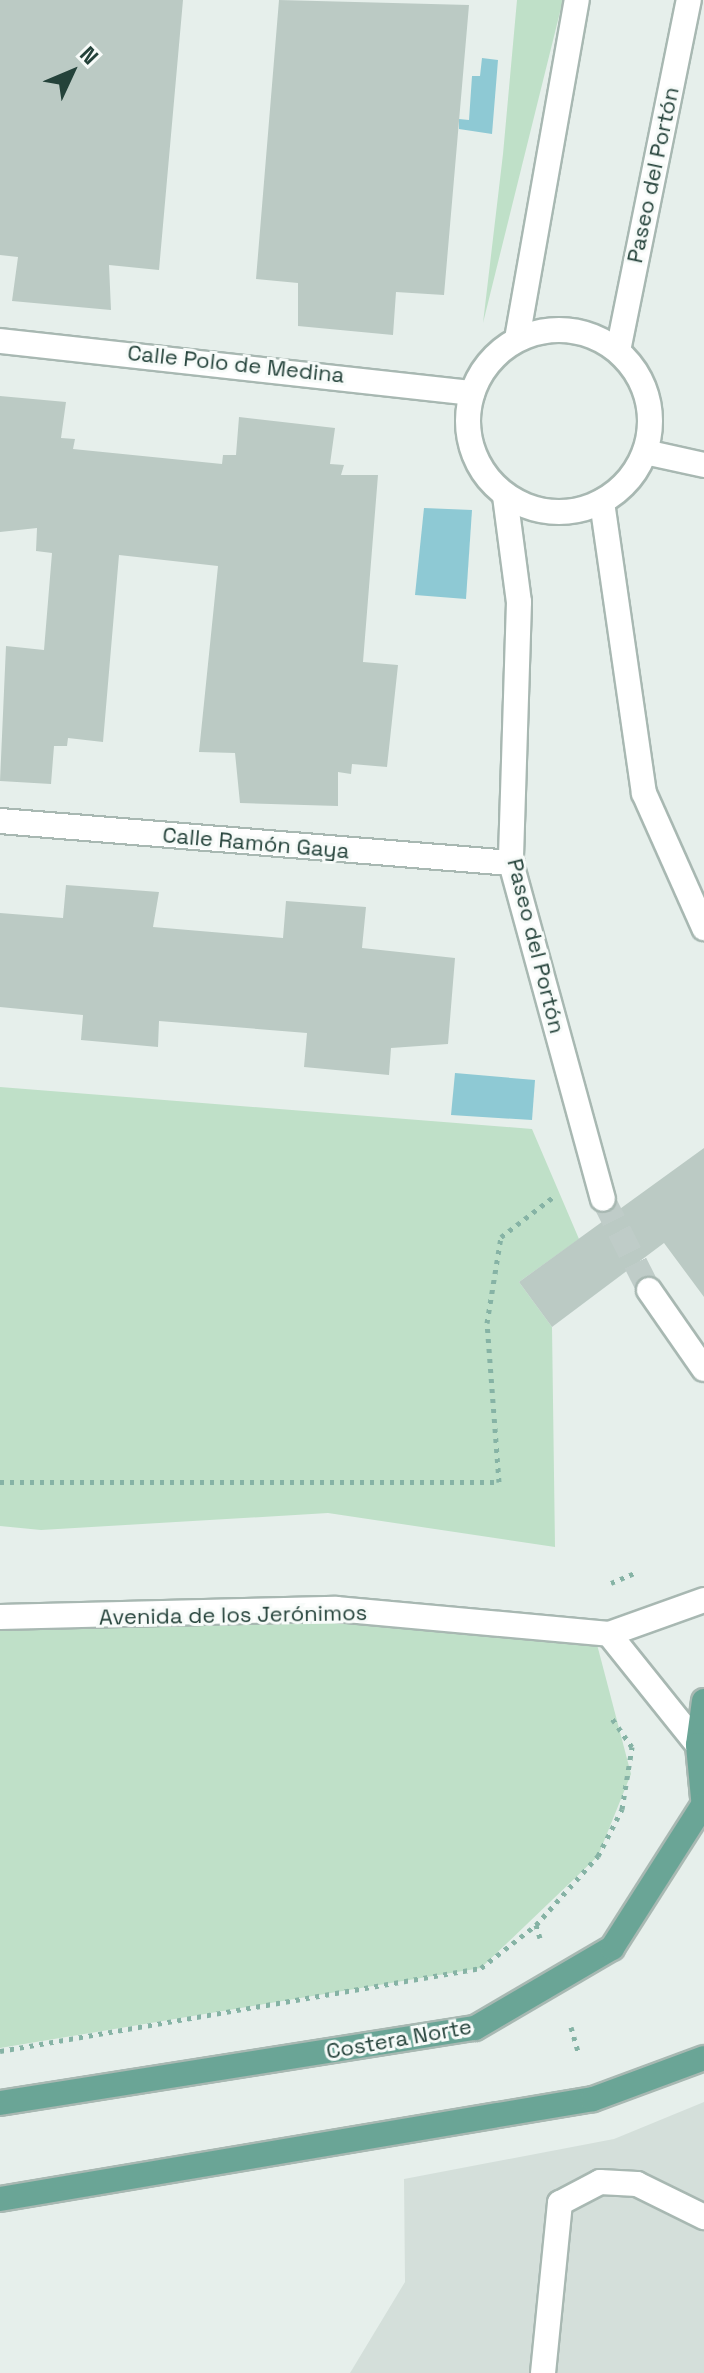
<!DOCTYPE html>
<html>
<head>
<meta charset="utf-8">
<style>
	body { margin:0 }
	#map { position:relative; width:704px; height:2373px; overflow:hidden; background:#e6efeb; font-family:"Space Grotesk",sans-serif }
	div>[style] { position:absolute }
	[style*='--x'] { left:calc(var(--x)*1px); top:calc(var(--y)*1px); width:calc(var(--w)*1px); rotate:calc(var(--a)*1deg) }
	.built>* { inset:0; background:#d4dfda }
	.green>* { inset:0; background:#bfe0c8 }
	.water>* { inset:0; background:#8ec9d4 }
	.building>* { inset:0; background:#bbcac4 }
	.minor-tunnel>* { height:24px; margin-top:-12px; transform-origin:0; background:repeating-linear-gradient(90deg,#bfccc8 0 24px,transparent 0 36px) }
	.path>* { height:5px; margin-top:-2.5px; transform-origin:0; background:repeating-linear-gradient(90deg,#86b3a5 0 4px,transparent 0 10px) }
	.roads { filter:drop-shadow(2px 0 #a8b8b2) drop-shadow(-2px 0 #a8b8b2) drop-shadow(0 2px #a8b8b2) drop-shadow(0 -2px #a8b8b2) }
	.service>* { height:24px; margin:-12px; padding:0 12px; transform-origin:12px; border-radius:12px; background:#fff }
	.minor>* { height:24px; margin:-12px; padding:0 12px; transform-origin:12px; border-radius:12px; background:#fff }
	.minor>.ring { margin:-12px; padding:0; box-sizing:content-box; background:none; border:24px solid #fff; border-radius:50% }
	.tertiary>* { height:24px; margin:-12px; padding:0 12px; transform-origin:12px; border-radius:12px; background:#fff }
	.primary>* { height:24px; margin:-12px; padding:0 12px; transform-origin:12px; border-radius:12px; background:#6aa596 }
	span { translate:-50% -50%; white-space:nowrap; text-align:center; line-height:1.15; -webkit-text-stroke:6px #f7fbf9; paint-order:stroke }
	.street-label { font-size:22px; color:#24423a }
	.north { position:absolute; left:32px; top:32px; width:80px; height:80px; -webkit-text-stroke:6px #f7fbf9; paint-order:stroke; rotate:46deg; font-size:22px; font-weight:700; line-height:32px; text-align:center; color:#24423a }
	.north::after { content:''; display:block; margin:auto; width:28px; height:36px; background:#24423a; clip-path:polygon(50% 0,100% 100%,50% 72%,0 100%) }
</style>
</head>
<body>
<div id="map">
	<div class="built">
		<div style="clip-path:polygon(704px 2102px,704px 2373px,350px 2373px,405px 2282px,404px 2179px,614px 2139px)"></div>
	</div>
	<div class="green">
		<div style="clip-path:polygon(517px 0,563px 0,483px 323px,503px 154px)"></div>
		<div style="clip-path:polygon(0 1087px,532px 1129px,579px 1239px,519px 1282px,552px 1327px,555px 1547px,328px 1513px,41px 1530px,0 1526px)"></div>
		<div style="clip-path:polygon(0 1603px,594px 1633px,631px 1774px,598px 1856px,481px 1968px,0 2048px)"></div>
	</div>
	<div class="water">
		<div style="clip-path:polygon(482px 58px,498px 60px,492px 134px,459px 129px,459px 119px,469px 120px,472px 76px,480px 76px)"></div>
		<div style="clip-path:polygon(424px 508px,472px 510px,466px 599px,415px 595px)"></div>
		<div style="clip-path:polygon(455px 1073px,535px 1080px,532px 1120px,451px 1115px)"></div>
	</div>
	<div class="building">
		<div style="clip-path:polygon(0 0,183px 0,159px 270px,109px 265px,111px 310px,12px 301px,18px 257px,0 255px)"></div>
		<div style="clip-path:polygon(279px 0,469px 5px,444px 295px,396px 292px,393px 335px,298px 326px,298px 283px,256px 279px)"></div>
		<div style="clip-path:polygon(0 396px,66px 402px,61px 438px,75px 439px,73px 449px,222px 464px,223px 455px,236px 455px,239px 417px,335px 428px,330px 464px,344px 465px,341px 475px,378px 475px,363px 662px,398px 665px,387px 767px,352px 764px,351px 774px,338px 772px,338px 806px,240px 803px,235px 753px,199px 752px,218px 566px,119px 555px,103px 742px,68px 738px,67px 746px,54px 746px,51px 784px,0 781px,6px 646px,44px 650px,52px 553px,36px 551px,37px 528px,0 532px)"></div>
		<div style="clip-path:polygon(66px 885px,159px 892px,153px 927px,283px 938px,286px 901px,366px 907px,362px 948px,455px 958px,448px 1044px,391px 1048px,389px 1075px,304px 1067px,307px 1033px,159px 1021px,158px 1047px,81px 1040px,83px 1015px,0 1007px,0 913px,63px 918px)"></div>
		<div style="clip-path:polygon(704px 1148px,704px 1297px,664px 1243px,552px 1327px,519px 1282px)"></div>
	</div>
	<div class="minor-tunnel">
		<div style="--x:603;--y:1199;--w:102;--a:63.2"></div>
	</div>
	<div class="path">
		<div style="--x:0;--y:1482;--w:499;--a:0"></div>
		<div style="--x:499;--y:1482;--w:159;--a:-94.3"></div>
		<div style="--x:487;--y:1323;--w:87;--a:-80.8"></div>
		<div style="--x:501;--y:1237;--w:69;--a:-37.4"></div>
		<div style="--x:611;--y:1583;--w:25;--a:-23"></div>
		<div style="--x:540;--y:1938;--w:14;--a:-107"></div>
		<div style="--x:536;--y:1925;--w:93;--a:-48.1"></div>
		<div style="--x:598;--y:1856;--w:53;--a:-62.9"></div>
		<div style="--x:622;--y:1809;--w:63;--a:-80.8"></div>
		<div style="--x:632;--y:1747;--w:39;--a:-125"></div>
		<div style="--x:571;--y:2027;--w:29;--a:74"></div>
		<div style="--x:0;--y:2051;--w:488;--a:-9.8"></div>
		<div style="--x:481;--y:1968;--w:70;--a:-38"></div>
	</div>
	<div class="roads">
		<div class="service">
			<div style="--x:543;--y:2373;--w:171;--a:-84.3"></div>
			<div style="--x:560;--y:2203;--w:45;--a:-27.7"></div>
			<div style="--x:600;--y:2182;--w:37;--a:3"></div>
			<div style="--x:637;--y:2184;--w:75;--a:26.2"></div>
		</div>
		<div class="minor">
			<div class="ring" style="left:468px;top:330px;width:158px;height:158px"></div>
			<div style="--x:517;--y:339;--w:344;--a:-80"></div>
			<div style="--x:0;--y:341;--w:475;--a:6.3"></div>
			<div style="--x:618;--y:351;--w:358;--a:-78.6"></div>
			<div style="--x:645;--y:452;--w:60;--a:12.4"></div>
			<div style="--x:505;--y:496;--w:107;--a:82.5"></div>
			<div style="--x:519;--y:602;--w:261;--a:91.8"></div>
			<div style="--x:511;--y:863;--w:348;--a:74.7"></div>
			<div style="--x:602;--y:502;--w:294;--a:81.8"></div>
			<div style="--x:644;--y:793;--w:148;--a:66"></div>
			<div style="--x:0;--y:821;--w:513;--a:4.7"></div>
			<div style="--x:649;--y:1290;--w:96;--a:55.2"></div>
		</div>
		<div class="tertiary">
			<div style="--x:0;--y:1617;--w:336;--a:-1.4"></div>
			<div style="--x:336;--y:1609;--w:274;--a:5.2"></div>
			<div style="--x:609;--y:1634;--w:101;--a:-19.7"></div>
			<div style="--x:609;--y:1634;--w:142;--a:51.3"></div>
		</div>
		<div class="primary">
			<div style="--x:704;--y:1701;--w:44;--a:97.8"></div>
			<div style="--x:698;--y:1745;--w:64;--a:84.6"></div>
			<div style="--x:0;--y:2103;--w:481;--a:-9"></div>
			<div style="--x:475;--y:2028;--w:159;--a:-30.3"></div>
			<div style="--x:612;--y:1948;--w:169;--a:-57.5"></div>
			<div style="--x:0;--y:2199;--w:601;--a:-9.57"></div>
			<div style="--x:593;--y:2099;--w:118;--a:-20.3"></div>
		</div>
	</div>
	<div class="street-label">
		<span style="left:653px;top:175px;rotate:-78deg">Paseo del Portón</span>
		<span style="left:236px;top:364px;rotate:6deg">Calle Polo de Medina</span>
		<span style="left:256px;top:843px;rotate:5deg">Calle Ramón Gaya</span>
		<span style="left:536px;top:946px;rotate:76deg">Paseo del Portón</span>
		<span style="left:233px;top:1615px;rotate:-1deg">Avenida de los Jerónimos</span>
		<span style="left:399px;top:2039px;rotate:-10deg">Costera Norte</span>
	</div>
	<div class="north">N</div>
</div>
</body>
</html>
